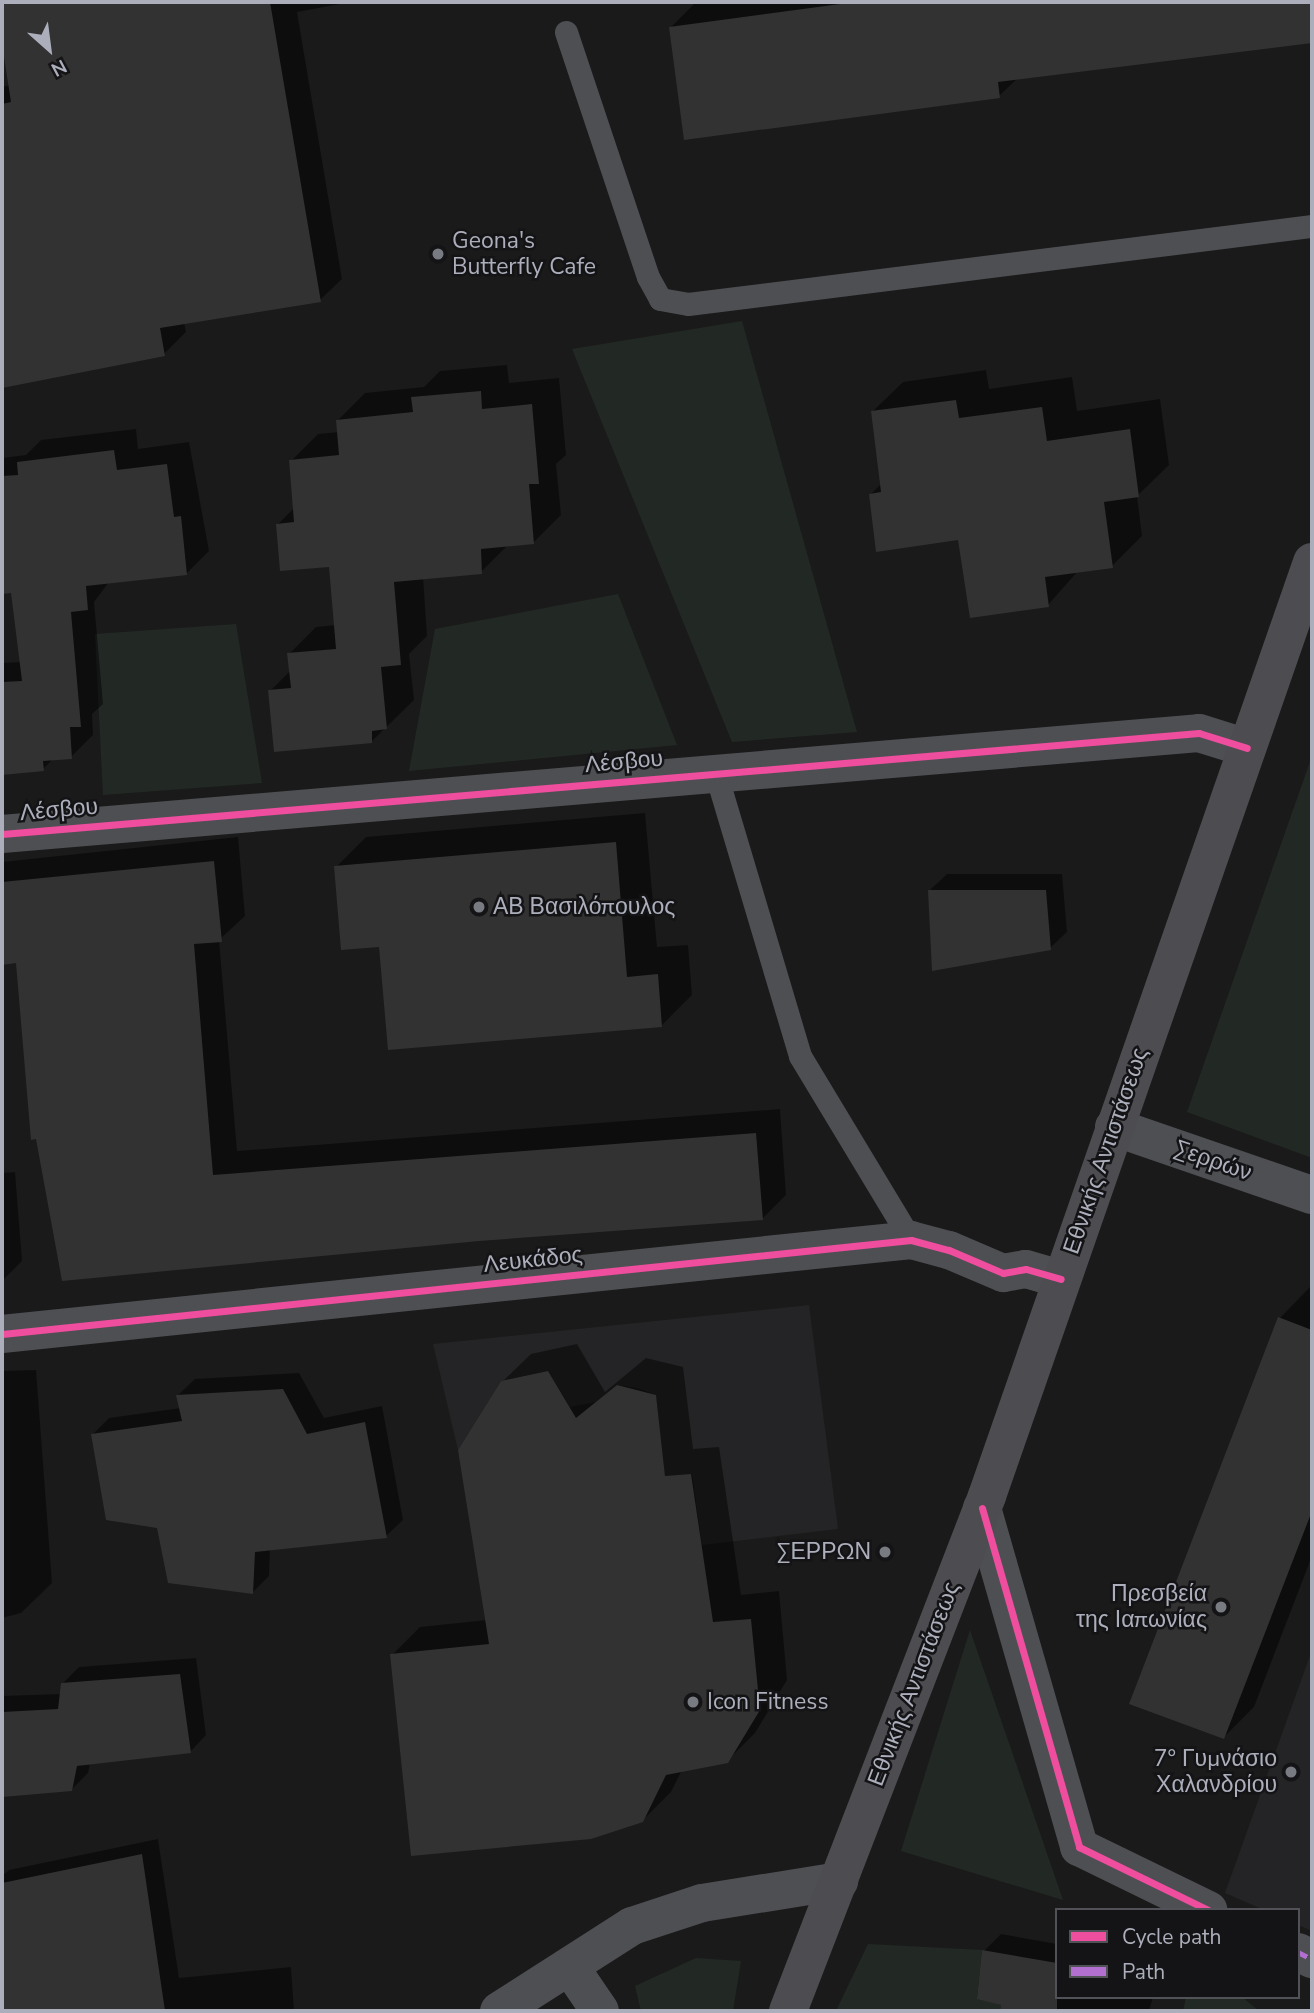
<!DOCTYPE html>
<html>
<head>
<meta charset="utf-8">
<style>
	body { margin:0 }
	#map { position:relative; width:1314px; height:2013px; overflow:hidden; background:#1a1a1a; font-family:"Nunito Sans",sans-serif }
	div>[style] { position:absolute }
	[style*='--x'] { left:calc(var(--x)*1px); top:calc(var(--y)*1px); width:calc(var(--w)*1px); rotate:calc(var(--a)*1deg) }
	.built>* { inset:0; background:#242426 }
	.green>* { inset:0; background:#222924 }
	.shadow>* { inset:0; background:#0007 }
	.building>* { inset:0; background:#323232 }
	.service>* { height:23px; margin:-11.5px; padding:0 11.5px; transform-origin:11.5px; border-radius:11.5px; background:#4e4f53 }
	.minor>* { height:38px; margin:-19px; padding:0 19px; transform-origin:19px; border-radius:19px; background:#4e4f53 }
	.secondary>* { height:38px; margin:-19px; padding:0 19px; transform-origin:19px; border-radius:19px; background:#4d4d51 }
	.quiet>* { height:5px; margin-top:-2.5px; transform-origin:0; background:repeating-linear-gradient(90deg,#b36fd0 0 10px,transparent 0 15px) }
	.cycleway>* { height:7px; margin:-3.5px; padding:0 3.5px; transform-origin:3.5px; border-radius:3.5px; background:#ef4d9e }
	.dots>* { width:19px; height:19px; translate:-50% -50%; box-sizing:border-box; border:4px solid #141416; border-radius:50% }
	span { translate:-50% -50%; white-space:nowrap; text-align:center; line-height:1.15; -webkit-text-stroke:5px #141416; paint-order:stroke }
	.poi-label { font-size:23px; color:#acafbb }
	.left { translate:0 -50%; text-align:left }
	.right { translate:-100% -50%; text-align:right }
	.street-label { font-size:23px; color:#acafbb }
	.frame { position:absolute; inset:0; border:4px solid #acafbb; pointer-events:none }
	.legend { position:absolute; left:1055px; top:1908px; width:245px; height:91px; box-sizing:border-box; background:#141416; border:2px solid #515258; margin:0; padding:9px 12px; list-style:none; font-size:21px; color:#acafbb }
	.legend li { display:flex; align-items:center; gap:14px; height:35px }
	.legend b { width:35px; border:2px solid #515258 }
	.north { position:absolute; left:14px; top:14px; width:70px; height:70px; -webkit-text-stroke:5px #141416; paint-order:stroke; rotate:152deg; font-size:19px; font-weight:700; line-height:28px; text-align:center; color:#acafbb }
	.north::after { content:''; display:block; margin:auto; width:24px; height:32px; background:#acafbb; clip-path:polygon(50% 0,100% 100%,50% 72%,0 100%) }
</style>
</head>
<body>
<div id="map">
	<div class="built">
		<div style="clip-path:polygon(809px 1305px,838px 1529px,702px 1545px,692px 1474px,665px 1476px,656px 1395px,637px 1388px,617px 1385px,596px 1402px,570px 1407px,548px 1371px,501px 1381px,458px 1450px,433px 1344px)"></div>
		<div style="clip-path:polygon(1312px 1650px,1312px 1931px,1298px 1925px,1298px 1910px,1264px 1910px,1225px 1893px)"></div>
	</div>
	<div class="green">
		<div style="clip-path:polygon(742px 321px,857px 732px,732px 742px,572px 349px)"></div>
		<div style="clip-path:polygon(618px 594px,677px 745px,409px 771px,435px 629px)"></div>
		<div style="clip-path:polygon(236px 624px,262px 783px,103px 795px,95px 634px)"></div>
		<div style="clip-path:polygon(1312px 756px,1312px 1158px,1187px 1112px)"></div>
		<div style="clip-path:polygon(970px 1630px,1063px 1900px,901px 1851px)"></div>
		<div style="clip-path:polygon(868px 1944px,982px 1950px,977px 1998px,1001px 2005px,1000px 2011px,836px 2011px)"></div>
		<div style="clip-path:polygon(696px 1958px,741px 1961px,733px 2011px,641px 2011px,635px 1986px)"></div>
		<div style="clip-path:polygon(1186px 1997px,1242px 1997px,1259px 2011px,1183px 2011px)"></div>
	</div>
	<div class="shadow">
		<div style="clip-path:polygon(2px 2px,351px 2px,297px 12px,342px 279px,320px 300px,184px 322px,186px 332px,164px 354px,2px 386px,2px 87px,10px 85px)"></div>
		<div style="clip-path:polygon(704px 2px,1312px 2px,1312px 41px,1018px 78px,999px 96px,671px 27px,695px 3px)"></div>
		<div style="clip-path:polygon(507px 365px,509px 383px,559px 378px,566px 455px,556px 464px,561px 515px,534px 542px,509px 544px,481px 572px,423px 577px,427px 636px,409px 654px,414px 700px,372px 741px,270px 691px,291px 670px,289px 654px,316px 627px,336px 625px,331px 565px,277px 525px,295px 507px,291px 461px,318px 434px,339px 432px,338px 420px,365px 393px,424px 387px,440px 371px)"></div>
		<div style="clip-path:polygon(986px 370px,989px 389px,1072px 377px,1077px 411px,1160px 399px,1169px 465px,1137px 496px,1142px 536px,1112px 566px,1078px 571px,1048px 605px,960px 538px,871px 494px,882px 483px,872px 412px,903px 382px)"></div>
		<div style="clip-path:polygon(136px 429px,138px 449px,189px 442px,209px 551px,187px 573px,109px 582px,94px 602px,103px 704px,92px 714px,93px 735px,71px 757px,53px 759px,43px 769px,2px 773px,2px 663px,21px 662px,12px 591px,2px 593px,2px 458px,26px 455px,41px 440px)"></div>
		<div style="clip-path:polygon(645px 813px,657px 947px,688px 945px,692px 995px,661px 1026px,381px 945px,336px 867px,366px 837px)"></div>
		<div style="clip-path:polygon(238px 837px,245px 916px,219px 940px,237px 1151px,780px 1109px,786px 1195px,762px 1219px,479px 1239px,64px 1279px,18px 961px,2px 963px,2px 862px)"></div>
		<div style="clip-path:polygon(947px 874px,1062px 874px,1067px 932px,1050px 948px,930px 890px)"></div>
		<div style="clip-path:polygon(15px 1172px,22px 1261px,2px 1281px,2px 1173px)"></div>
		<div style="clip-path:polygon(1310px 1287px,1312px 1556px,1254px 1707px,1224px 1737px,1132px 1703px,1280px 1318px)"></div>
		<div style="clip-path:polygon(577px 1344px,605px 1392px,646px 1358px,683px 1367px,693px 1449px,719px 1447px,741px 1595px,779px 1591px,787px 1680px,755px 1733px,727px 1761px,682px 1770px,671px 1792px,642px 1821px,392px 1655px,420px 1627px,487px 1620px,502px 1382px,531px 1354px)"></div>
		<div style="clip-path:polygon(36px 1370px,52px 1583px,21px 1613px,2px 1618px,2px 1371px)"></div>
		<div style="clip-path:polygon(299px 1373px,324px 1418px,382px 1406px,403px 1520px,386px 1536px,270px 1548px,269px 1576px,253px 1592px,159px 1527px,92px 1435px,109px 1418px,181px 1408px,178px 1395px,195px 1379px)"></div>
		<div style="clip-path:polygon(196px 1658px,206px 1735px,190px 1752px,90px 1763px,88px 1773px,71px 1790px,2px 1795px,2px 1696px,61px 1694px,62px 1684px,79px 1667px)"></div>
		<div style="clip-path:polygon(158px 1839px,179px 1978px,291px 1967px,294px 2011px,2px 2011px,2px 1876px,9px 1870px)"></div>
		<div style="clip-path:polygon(1001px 1934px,1057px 1944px,1057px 1997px,1153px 1997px,1149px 2011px,1001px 2011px,1003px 2003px,984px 1951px)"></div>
	</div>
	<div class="building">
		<div style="clip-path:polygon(2px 2px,270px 2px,321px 302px,160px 328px,165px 356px,2px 388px,2px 104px,11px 102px,2px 44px)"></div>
		<div style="clip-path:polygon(855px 2px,1312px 2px,1312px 43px,998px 82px,1000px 98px,684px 140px,669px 27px)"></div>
		<div style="clip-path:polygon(481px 391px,482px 409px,532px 404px,539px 484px,529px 484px,534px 544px,481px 549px,482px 574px,394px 582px,401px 665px,381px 667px,387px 729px,372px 731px,372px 743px,274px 752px,268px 690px,291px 688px,287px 653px,336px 649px,329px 567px,280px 571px,276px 524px,294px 522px,289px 460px,339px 455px,336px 420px,413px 412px,411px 397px)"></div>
		<div style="clip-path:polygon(956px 400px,959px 418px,1042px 407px,1047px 441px,1130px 429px,1139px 497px,1104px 502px,1113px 568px,1045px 577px,1049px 607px,970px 618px,958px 540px,876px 552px,869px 494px,881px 492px,871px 411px)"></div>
		<div style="clip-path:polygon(114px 450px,117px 470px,167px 464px,174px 517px,181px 516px,187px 575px,86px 586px,88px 610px,71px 612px,81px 727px,70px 727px,72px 759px,43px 761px,44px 771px,2px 775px,2px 682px,22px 681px,11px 593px,2px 594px,2px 476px,18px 475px,17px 462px)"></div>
		<div style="clip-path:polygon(616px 842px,627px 977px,658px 974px,662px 1027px,388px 1050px,379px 947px,341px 950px,334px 866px)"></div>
		<div style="clip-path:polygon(214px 861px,222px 942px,194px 944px,213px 1175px,756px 1133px,763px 1220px,479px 1241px,62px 1281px,36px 1139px,31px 1140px,16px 963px,2px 965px,2px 882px)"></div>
		<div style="clip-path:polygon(928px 890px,1046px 890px,1051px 950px,932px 971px)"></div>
		<div style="clip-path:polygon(1278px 1317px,1312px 1330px,1312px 1511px,1224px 1739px,1129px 1704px)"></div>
		<div style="clip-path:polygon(548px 1371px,576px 1418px,617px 1385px,656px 1395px,665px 1476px,691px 1474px,713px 1622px,751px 1619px,760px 1710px,728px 1763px,666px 1775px,643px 1822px,591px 1839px,411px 1856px,390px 1654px,489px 1644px,458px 1450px,501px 1381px)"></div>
		<div style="clip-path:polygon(283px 1389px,307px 1434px,365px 1422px,387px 1538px,255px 1552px,253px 1594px,168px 1583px,157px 1528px,106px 1520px,91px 1434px,182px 1421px,176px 1395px)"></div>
		<div style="clip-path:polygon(180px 1674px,191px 1753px,77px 1766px,72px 1791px,2px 1797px,2px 1712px,58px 1709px,61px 1683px)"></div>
		<div style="clip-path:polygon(142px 1854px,165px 2011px,2px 2011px,2px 1883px)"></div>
		<div style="clip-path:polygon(982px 1950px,1057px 1963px,1057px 2011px,1000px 2011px,1001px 2005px,977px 1999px)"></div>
	</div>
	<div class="service">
		<div style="--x:566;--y:32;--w:258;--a:71.5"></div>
		<div style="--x:648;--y:277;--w:25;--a:61"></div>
		<div style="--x:660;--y:299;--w:28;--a:10"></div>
		<div style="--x:688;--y:304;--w:629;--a:-7.13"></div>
		<div style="--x:716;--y:774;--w:294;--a:73.4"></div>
		<div style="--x:800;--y:1056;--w:215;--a:58.9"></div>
	</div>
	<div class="minor">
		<div style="--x:2;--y:834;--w:1201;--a:-4.82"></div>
		<div style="--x:1199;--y:733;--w:50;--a:17.4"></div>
		<div style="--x:1114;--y:1127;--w:209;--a:19"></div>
		<div style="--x:2;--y:1334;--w:914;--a:-5.9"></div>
		<div style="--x:911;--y:1240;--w:39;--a:15"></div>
		<div style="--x:949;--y:1250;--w:59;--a:23.1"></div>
		<div style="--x:1003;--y:1273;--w:23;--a:-10"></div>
		<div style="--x:1026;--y:1269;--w:36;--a:16"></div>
		<div style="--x:982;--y:1508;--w:353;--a:74"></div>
		<div style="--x:1079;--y:1847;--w:144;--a:26"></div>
		<div style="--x:1298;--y:1952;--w:16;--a:27"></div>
		<div style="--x:570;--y:1967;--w:53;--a:55.7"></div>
		<div style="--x:499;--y:2011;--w:158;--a:-32.6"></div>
		<div style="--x:632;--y:1926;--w:74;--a:-18.2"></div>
		<div style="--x:702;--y:1903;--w:139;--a:-9.1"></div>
	</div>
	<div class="secondary">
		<div style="--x:788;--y:2011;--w:552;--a:-68.87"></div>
		<div style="--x:987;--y:1496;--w:989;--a:-70.81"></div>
	</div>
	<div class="quiet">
		<div style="--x:1298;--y:1952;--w:16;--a:27"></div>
	</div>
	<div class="cycleway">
		<div style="--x:2;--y:834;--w:1201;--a:-4.82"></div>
		<div style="--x:1199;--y:733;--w:50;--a:17.4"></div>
		<div style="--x:2;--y:1334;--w:914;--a:-5.9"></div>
		<div style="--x:911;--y:1240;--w:39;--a:15"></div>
		<div style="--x:949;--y:1250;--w:59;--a:23.1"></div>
		<div style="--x:1003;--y:1273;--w:23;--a:-10"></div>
		<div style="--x:1026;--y:1269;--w:36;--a:16"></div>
		<div style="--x:982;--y:1508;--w:353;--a:74"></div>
		<div style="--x:1079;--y:1847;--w:144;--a:26"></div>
	</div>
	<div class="dots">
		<div style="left:438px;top:254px;background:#797b83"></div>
		<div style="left:479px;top:907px;background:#797b83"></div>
		<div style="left:885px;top:1552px;background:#797b83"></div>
		<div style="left:1221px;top:1607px;background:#797b83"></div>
		<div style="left:693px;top:1702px;background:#797b83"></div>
		<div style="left:1291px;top:1772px;background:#797b83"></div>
	</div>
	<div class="poi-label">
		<span class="left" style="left:452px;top:254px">Geona's<br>Butterfly Cafe</span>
		<span class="left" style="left:493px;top:907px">ΑΒ Βασιλόπουλος</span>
		<span class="right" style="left:871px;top:1552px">ΣΕΡΡΩΝ</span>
		<span class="right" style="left:1207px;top:1607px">Πρεσβεία<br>της Ιαπωνίας</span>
		<span class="left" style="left:707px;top:1702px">Icon Fitness</span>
		<span class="right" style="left:1277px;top:1772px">7° Γυμνάσιο<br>Χαλανδρίου</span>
	</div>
	<div class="street-label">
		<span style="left:624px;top:762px;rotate:-5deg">Λέσβου</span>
		<span style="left:59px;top:810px;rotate:-5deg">Λέσβου</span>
		<span style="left:1106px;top:1151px;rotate:-71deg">Εθνικής Αντιστάσεως</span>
		<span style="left:1213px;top:1161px;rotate:19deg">Σερρών</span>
		<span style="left:533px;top:1260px;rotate:-6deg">Λευκάδος</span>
		<span style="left:914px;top:1684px;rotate:-69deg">Εθνικής Αντιστάσεως</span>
	</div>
	<div class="frame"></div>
	<ul class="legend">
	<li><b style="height:9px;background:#ef4d9e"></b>Cycle path</li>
	<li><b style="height:9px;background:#b36fd0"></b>Path</li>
	</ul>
	<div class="north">N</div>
</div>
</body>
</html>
